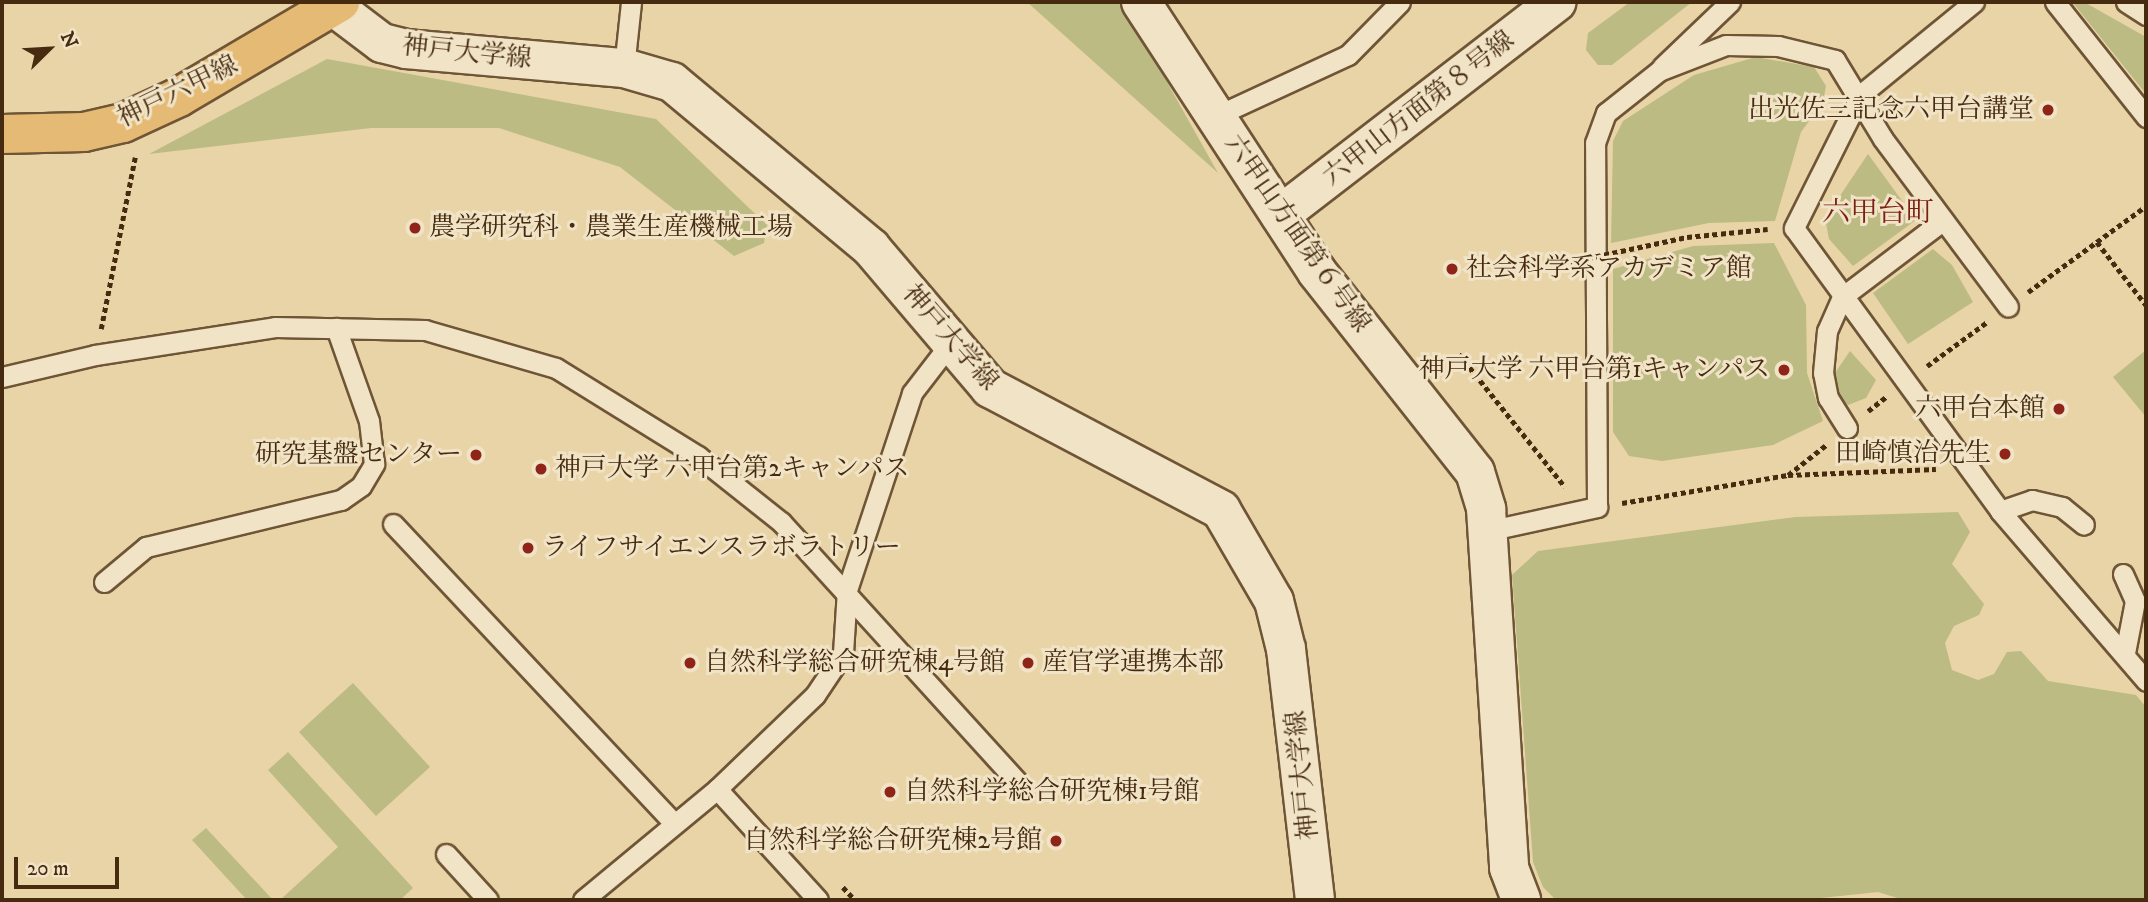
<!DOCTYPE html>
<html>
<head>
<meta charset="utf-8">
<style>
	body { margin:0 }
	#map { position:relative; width:2148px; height:902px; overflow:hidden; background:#e9d4a7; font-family:"IM FELL DW Pica","Noto Serif JP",serif }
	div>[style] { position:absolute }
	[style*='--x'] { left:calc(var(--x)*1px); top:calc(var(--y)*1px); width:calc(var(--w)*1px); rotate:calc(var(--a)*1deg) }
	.green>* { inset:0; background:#bcbb83 }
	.path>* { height:4.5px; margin-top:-2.25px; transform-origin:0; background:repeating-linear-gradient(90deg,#462b10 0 5px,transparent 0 8.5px) }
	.roads { filter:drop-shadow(2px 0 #6f5536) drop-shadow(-2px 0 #6f5536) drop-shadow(0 2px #6f5536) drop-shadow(0 -2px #6f5536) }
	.lane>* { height:19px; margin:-9.5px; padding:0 9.5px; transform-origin:9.5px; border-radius:9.5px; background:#f1e3c6 }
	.secondary>* { height:38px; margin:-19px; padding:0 19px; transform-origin:19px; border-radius:19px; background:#f1e3c6 }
	.primary>* { height:38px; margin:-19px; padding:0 19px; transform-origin:19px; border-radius:19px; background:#e4ba74 }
	.path-bridge>* { height:4.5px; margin-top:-2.25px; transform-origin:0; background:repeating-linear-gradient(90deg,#462b10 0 5px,transparent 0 8.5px) }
	.dots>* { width:19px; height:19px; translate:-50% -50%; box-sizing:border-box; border:4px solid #f1e3c6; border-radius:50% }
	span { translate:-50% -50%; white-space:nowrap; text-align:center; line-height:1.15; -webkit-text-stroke:6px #f1e3c6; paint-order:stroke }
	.street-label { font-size:26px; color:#462b10 }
	.poi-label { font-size:26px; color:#462b10 }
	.right { translate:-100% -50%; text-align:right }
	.left { translate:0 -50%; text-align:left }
	.neighbourhood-label { font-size:28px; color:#7a1f14 }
	.frame { position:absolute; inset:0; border:4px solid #462b10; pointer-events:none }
	.north { position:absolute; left:14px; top:14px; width:70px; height:70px; -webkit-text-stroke:5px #f1e3c6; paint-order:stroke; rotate:66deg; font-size:19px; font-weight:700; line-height:28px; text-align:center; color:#462b10 }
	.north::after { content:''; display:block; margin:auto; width:24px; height:32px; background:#462b10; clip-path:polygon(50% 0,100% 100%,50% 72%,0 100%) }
	.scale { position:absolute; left:14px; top:857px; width:105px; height:32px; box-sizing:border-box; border:4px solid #462b10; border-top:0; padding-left:9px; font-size:21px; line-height:24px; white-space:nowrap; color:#462b10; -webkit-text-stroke:5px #f1e3c6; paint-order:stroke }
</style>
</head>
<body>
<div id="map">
	<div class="green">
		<div style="clip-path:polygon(1027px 2px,1122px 2px,1218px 173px)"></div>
		<div style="clip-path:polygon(1630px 2px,1692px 2px,1612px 65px,1598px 65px,1586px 50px,1588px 33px)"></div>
		<div style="clip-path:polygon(2084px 2px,2146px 37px,2146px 94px,2073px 3px)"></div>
		<div style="clip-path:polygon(1756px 57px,1814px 67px,1826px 86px,1823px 102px,1801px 132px,1775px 221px,1709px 223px,1611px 243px,1613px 141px,1623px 121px,1694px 75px)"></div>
		<div style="clip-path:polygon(327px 59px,656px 119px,767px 225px,764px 243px,734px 256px,620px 167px,499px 128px,371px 128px,149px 154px)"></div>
		<div style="clip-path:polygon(1868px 154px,1916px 220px,1853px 266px,1829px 239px,1825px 218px)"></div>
		<div style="clip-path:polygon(1774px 243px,1806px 305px,1807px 373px,1823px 421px,1773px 445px,1662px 461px,1629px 456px,1613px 432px,1613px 269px,1693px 246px)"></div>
		<div style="clip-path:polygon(1933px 249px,1952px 265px,1973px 302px,1908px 344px,1873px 293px)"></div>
		<div style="clip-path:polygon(2146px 350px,2146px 417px,2113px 377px)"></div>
		<div style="clip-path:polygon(1850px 351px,1876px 380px,1866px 398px,1848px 405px,1837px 395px,1835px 373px)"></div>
		<div style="clip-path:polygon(1958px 512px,1970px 532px,1952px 564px,1984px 604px,1979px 615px,1954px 626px,1945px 643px,1952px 670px,1978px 680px,1994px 674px,2007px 652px,2021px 651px,2048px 681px,2136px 695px,2146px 707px,2146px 900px,1904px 900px,1878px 892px,1802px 900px,1556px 900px,1543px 887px,1533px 862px,1512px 575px,1538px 551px,1796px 517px)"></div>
		<div style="clip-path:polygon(353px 683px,430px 767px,376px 816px,299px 732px)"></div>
		<div style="clip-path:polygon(288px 752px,413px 888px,400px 900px,280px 900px,338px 847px,268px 770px)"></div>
		<div style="clip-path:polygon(206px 828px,273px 900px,247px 900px,192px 840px)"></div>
	</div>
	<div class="path">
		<div style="--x:1687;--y:237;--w:81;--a:-5.6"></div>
		<div style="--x:2097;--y:242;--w:80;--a:52.1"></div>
		<div style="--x:2028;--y:292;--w:146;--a:-36.1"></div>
		<div style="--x:101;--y:329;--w:175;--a:-78.8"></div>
		<div style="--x:1459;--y:354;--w:170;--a:51.4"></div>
		<div style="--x:1927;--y:366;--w:74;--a:-36.3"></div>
		<div style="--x:1868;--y:411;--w:23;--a:-38"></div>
		<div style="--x:1788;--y:475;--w:48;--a:-38.3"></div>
		<div style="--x:1622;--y:503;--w:168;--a:-9.6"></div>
		<div style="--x:1788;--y:475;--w:148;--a:-2.3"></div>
		<div style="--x:843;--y:887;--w:18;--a:47"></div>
	</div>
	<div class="roads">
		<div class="lane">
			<div style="--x:1974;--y:2;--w:146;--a:140.8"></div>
			<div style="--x:1861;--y:94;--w:150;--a:116.6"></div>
			<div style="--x:1794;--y:228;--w:350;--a:53.9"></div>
			<div style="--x:2000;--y:511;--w:224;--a:49.3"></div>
			<div style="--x:2055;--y:2;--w:147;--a:51.6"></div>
			<div style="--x:2126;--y:2;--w:24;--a:33"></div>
			<div style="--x:1662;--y:67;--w:94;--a:-43.7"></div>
			<div style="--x:624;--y:68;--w:66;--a:-83.9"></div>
			<div style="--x:1216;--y:116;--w:145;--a:-24.8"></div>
			<div style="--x:1348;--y:55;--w:74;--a:-45.5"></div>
			<div style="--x:2;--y:377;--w:96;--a:-13.3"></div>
			<div style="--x:95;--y:355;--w:182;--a:-8.8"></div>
			<div style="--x:275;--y:327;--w:150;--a:1.1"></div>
			<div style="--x:425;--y:330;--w:136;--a:16.2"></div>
			<div style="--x:556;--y:368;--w:167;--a:31.8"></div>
			<div style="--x:698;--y:456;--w:106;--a:38.5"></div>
			<div style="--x:781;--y:522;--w:350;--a:47.7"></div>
			<div style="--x:1847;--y:428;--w:36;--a:-122"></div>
			<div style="--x:1828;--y:398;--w:25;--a:-101"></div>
			<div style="--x:1823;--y:373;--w:42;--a:-84.6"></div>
			<div style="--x:1827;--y:331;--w:37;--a:-66"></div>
			<div style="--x:1842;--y:297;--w:126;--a:-37.2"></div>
			<div style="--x:2000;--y:511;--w:34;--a:-19"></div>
			<div style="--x:2032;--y:500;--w:31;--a:13"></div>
			<div style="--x:2062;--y:507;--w:28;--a:39"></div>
			<div style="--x:393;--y:524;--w:410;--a:46.8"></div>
			<div style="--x:1487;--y:531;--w:113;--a:-12.3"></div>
			<div style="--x:1597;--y:507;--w:364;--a:-90.3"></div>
			<div style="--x:1595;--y:143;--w:32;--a:-70"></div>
			<div style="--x:1606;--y:113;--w:68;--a:-38.4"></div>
			<div style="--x:1659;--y:71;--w:72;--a:-21.2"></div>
			<div style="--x:1726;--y:45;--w:52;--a:1.1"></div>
			<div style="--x:1778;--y:46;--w:59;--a:13.8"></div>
			<div style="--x:1835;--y:60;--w:92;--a:58.7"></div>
			<div style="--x:1883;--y:139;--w:209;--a:53.3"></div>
			<div style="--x:2123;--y:574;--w:30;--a:66"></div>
			<div style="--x:2135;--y:601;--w:53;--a:100.9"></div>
			<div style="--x:104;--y:582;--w:55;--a:-39.8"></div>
			<div style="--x:146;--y:547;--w:201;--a:-13.6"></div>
			<div style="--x:341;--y:500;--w:24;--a:-35"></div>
			<div style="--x:361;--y:486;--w:26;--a:-59"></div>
			<div style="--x:374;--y:464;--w:43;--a:-96.6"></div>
			<div style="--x:369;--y:421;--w:99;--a:-109.5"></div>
			<div style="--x:717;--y:789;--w:150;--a:47.7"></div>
			<div style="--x:446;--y:854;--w:62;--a:47.6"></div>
			<div style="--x:583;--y:900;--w:174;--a:-39.6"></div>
			<div style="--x:717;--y:789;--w:136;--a:-43.8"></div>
			<div style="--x:815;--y:695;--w:50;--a:-56.3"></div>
			<div style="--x:843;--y:653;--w:63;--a:-86.4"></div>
			<div style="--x:847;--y:590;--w:207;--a:-71.7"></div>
			<div style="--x:912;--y:393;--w:66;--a:-52.4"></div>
		</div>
		<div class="secondary">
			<div style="--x:1141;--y:2;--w:322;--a:56.9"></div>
			<div style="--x:1317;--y:272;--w:255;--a:51.7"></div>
			<div style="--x:1475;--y:472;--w:39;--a:73"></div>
			<div style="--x:1486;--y:509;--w:360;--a:86.3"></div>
			<div style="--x:1509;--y:868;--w:34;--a:69"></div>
			<div style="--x:333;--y:6;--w:61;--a:37.1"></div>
			<div style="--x:382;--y:43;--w:25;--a:14"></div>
			<div style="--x:406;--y:49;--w:219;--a:5"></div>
			<div style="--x:624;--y:68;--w:50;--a:16.3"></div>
			<div style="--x:672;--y:82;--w:259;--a:39.8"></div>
			<div style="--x:871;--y:248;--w:184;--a:49.6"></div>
			<div style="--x:990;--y:388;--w:261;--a:27.8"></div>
			<div style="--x:1221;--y:510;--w:105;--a:59.8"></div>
			<div style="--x:1274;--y:601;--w:49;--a:76"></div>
			<div style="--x:1286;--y:649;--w:253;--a:83.4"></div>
			<div style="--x:1280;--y:215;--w:349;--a:-37.6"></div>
		</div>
		<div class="primary">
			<div style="--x:2;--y:134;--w:82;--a:-1.4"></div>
			<div style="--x:84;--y:132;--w:40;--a:-13"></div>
			<div style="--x:123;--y:123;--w:62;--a:-24.9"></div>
			<div style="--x:179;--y:97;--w:187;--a:-30.5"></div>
		</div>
	</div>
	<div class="path-bridge">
		<div style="--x:1546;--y:267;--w:144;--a:-12"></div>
	</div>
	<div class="dots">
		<div style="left:2048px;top:110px;background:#8f2418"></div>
		<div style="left:415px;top:228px;background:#8f2418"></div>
		<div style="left:1452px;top:269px;background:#8f2418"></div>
		<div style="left:1784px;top:370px;background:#8f2418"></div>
		<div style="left:2059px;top:409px;background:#8f2418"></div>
		<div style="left:2005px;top:454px;background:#8f2418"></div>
		<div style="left:476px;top:455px;background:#8f2418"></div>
		<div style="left:541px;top:469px;background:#8f2418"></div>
		<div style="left:528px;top:548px;background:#8f2418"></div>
		<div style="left:690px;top:663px;background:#8f2418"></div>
		<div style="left:1028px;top:663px;background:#8f2418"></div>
		<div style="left:890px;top:792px;background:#8f2418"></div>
		<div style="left:1056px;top:841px;background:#8f2418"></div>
	</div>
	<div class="street-label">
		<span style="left:467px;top:53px;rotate:6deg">神戸大学線</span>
		<span style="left:178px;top:92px;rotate:-26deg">神戸六甲線</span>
		<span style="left:1419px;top:109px;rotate:-38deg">六甲山方面第８号線</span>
		<span style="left:1297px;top:234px;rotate:55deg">六甲山方面第６号線</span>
		<span style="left:950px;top:338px;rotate:49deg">神戸大学線</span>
		<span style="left:1303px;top:775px;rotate:-96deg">神戸大学線</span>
	</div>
	<div class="poi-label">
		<span class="right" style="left:2034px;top:110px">出光佐三記念六甲台講堂</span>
		<span class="left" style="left:429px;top:228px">農学研究科・農業生産機械工場</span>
		<span class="left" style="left:1466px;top:269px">社会科学系アカデミア館</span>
		<span class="right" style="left:1770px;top:370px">神戸大学 六甲台第1キャンパス</span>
		<span class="right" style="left:2045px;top:409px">六甲台本館</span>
		<span class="right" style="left:1991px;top:454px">田崎慎治先生</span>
		<span class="right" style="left:462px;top:455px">研究基盤センター</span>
		<span class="left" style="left:555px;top:469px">神戸大学 六甲台第2キャンパス</span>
		<span class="left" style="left:542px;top:548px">ライフサイエンスラボラトリー</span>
		<span class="left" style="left:704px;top:663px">自然科学総合研究棟4号館</span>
		<span class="left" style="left:1042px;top:663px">産官学連携本部</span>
		<span class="left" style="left:904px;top:792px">自然科学総合研究棟1号館</span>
		<span class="right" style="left:1042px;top:841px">自然科学総合研究棟2号館</span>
	</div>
	<div class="neighbourhood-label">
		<span style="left:1878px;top:213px">六甲台町</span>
	</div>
	<div class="frame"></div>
	<div class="north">N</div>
	<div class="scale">20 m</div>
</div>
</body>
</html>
